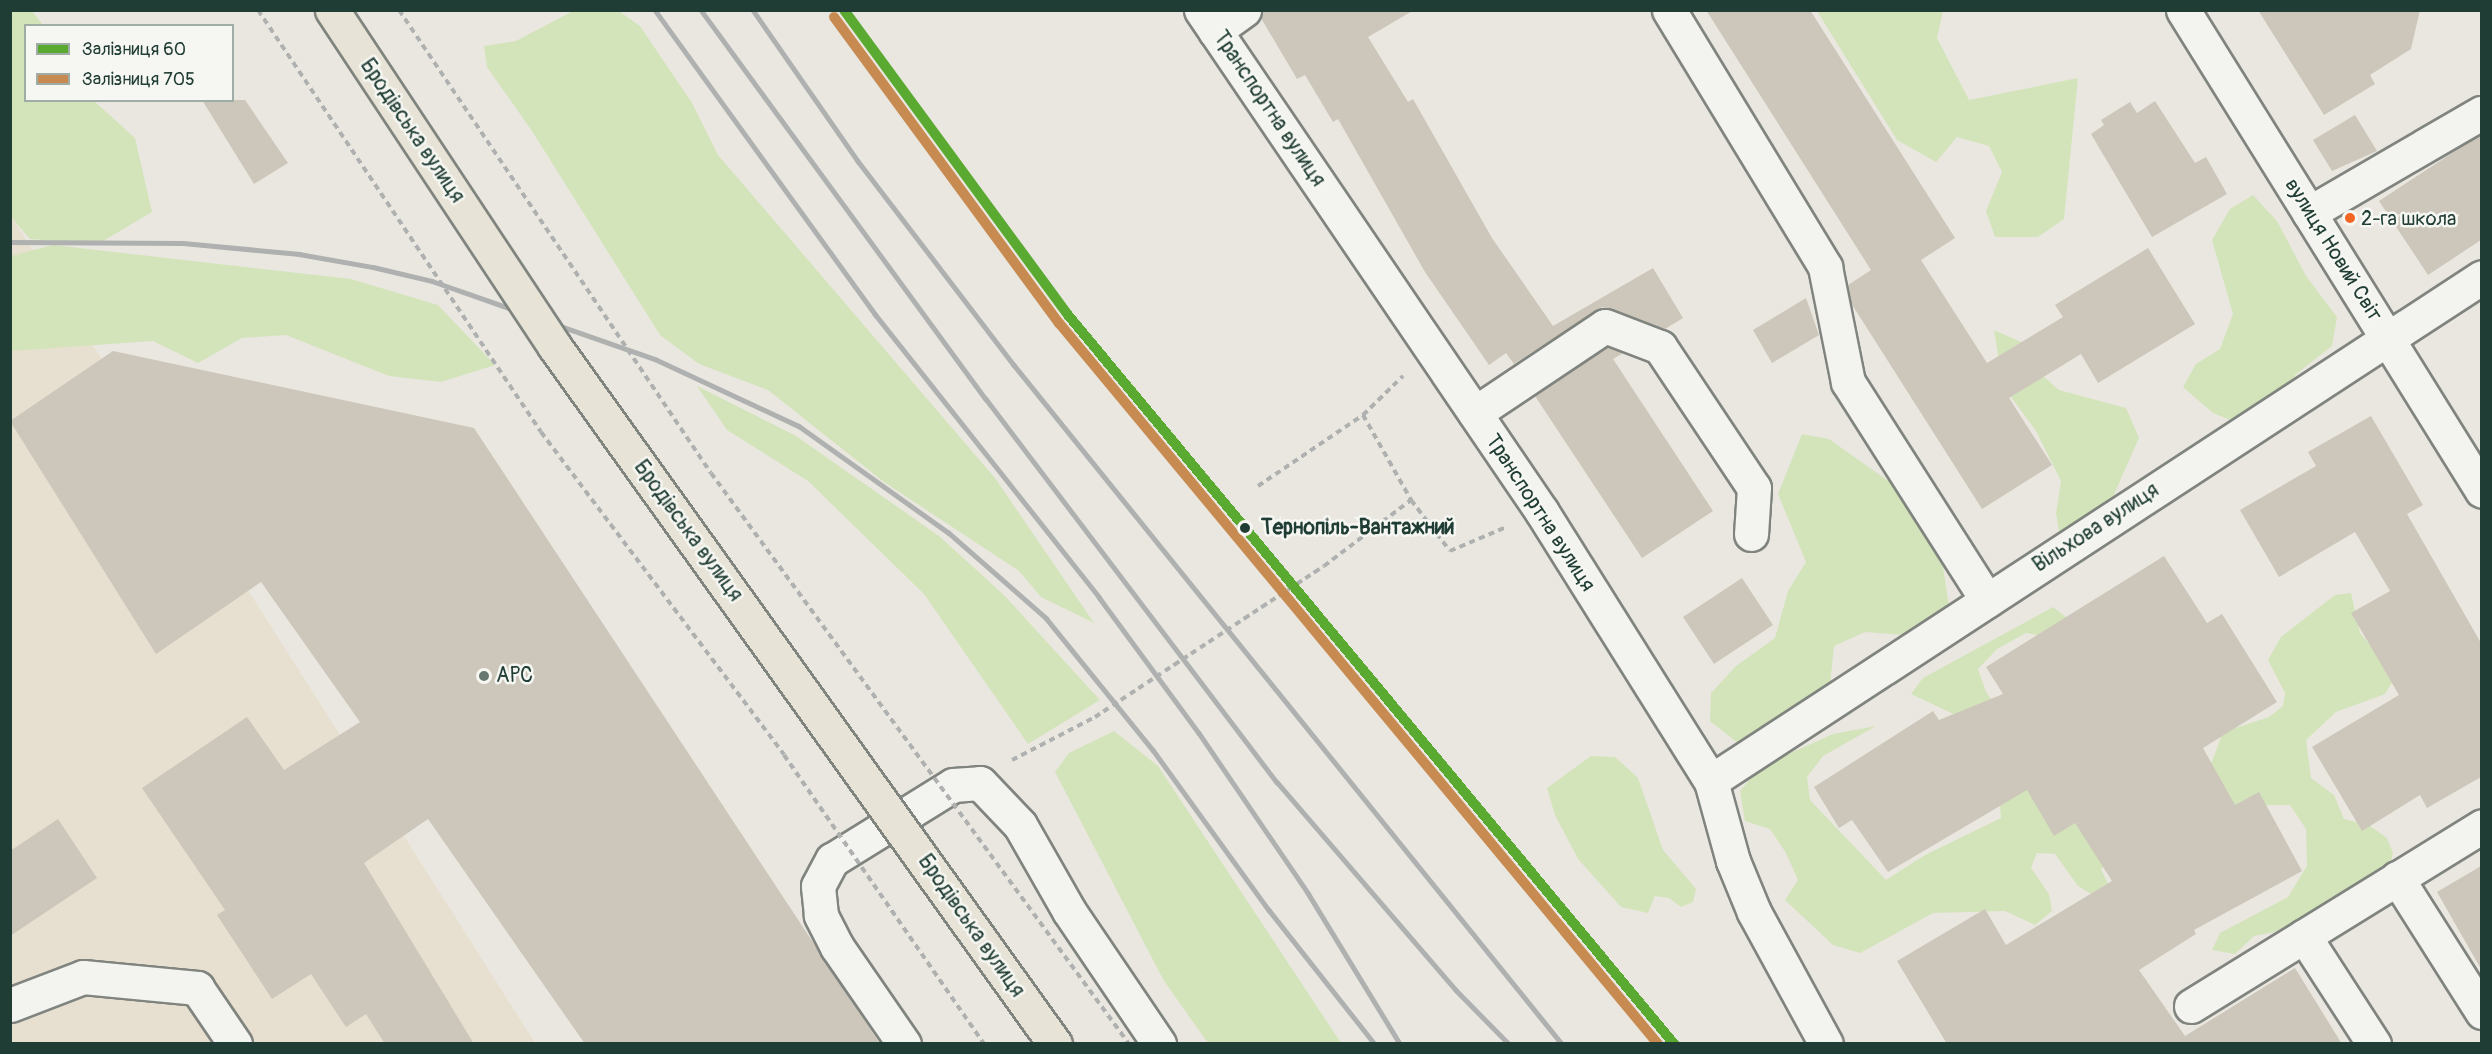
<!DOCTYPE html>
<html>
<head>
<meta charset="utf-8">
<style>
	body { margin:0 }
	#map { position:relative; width:2492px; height:1054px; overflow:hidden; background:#eae7e0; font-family:Pangolin,sans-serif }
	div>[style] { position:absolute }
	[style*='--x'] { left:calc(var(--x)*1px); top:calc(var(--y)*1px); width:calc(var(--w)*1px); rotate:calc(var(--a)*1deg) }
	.built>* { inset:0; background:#e7dfcf }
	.green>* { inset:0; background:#d3e4ba }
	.building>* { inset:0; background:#ccc7ba }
	.path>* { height:4px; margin-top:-2px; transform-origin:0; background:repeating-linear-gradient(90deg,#aeb1af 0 6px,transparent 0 10.5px) }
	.roads { filter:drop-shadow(2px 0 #80847f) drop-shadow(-2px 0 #80847f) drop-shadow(0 2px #80847f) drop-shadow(0 -2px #80847f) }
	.minor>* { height:33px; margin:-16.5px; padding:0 16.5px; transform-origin:16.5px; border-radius:16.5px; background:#f3f3f0 }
	.rail>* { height:4.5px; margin:-2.25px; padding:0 2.25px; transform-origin:2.25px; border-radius:2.25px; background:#aeb1af }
	.path-bridge>* { height:4px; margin-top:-2px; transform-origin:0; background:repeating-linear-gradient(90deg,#aeb1af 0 6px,transparent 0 10.5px) }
	.bridges { filter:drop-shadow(2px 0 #80847f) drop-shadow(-2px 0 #80847f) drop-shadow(0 2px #80847f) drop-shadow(0 -2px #80847f) }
	.major-bridge>* { height:33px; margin:-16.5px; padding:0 16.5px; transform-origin:16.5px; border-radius:16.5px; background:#e7e4d7 }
	.rail-1>* { height:10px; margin:-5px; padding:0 5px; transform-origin:5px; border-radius:5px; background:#5aaa31 }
	.rail-2>* { height:10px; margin:-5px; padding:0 5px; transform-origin:5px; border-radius:5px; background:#c78b52 }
	.dots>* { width:16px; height:16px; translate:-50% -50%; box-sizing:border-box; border:3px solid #f6f6f2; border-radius:50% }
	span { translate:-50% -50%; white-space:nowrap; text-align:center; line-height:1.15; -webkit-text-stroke:5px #f6f6f2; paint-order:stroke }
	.bus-label { font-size:20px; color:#1f3d34 }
	.left { translate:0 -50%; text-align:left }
	.street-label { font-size:21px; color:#1f3d34 }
	.stop-label { font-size:21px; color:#1f3d34; font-weight:700 }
	.poi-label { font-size:21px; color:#1f3d34 }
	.frame { position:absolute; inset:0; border:12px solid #1f3d34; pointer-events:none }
	.legend { position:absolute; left:24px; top:24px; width:210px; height:78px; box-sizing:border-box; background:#f6f6f2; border:2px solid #a0aca6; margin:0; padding:8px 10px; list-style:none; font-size:18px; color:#1f3d34 }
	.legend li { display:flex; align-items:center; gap:12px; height:30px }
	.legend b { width:30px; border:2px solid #a0aca6 }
</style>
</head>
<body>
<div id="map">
	<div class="built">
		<div style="clip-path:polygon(11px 216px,535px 1043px,11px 1043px)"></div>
	</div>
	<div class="green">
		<div style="clip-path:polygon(10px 11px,32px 11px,43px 25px,26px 26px,26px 100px,94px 101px,135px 138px,152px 212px,98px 244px,30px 239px,11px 217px)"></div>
		<div style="clip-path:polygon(573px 11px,619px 11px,640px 26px,692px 103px,718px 155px,995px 478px,1094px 623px,1041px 597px,1019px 571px,884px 482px,768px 390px,699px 364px,660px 335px,532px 131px,487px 67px,484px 46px,516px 41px)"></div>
		<div style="clip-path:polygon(1817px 11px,1943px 11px,1937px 38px,1969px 100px,2078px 78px,2064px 219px,2038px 237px,1995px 237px,1986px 211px,2002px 172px,1989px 146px,1957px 137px,1936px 162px,1897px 140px)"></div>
		<div style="clip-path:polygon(2253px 195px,2277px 221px,2306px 276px,2337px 317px,2332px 346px,2295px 375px,2292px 389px,2235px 422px,2213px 413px,2183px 387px,2196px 364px,2220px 349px,2233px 314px,2212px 240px,2230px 209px)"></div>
		<div style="clip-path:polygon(53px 245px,351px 279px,438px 305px,495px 365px,441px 382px,389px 376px,286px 335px,242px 338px,198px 363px,153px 341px,11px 351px,11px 256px)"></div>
		<div style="clip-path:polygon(1994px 330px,2021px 342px,2037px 371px,2059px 390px,2126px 408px,2139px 438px,2112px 499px,2060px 537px,2056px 513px,2061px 481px,2036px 431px,2003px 386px)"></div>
		<div style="clip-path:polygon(697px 386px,796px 436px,939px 536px,1004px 595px,1100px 700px,1028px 744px,924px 594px,808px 481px,727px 430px)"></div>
		<div style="clip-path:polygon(1802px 434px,1829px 439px,1901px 490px,1940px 547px,1950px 613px,1904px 635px,1865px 632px,1834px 646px,1827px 715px,1766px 751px,1735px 741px,1710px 721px,1711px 693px,1736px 666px,1775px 638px,1788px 591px,1806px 562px,1778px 494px)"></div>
		<div style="clip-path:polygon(2351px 593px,2360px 633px,2396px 676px,2385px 694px,2336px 712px,2306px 740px,2311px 778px,2334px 795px,2344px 819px,2370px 826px,2387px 838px,2393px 853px,2388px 878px,2274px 932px,2254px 936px,2235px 954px,2212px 950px,2220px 933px,2288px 897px,2307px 866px,2306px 829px,2290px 805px,2264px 805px,2129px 849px,2101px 869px,2114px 896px,2103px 901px,2078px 886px,2055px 854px,2037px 853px,2031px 868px,2049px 894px,2052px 911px,2035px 925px,2005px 911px,1933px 913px,1860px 953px,1833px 945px,1785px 900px,1798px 880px,1786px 853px,1770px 829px,1745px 821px,1740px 791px,1760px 767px,1833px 734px,1876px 726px,1823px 756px,1807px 777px,1810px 800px,1886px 880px,1925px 855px,2001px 818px,1999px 795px,1985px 771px,2208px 772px,2223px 732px,2269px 717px,2283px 706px,2285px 693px,2268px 660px,2281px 637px,2335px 595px)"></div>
		<div style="clip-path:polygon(2053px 607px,2075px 624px,2041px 636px,2026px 633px,1997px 649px,1978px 669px,1986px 692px,2006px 719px,1964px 719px,1911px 694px,1923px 678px)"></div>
		<div style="clip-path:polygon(1114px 731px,1158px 766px,1341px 1043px,1208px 1043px,1164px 981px,1055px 772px,1069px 753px)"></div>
		<div style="clip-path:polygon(1591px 756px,1615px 757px,1638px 778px,1663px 850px,1696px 889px,1693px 902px,1681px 907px,1669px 898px,1655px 896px,1648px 913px,1621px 907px,1578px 859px,1555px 815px,1547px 788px)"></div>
	</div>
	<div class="building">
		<div style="clip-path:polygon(1262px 10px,1414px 10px,1368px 37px,1408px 102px,1413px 99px,1492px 238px,1553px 326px,1653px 268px,1683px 318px,1665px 329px,1602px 307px,1514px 364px,1506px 353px,1489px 365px,1425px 272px,1338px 119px,1333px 122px,1305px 75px,1297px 79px,1261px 18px)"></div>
		<div style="clip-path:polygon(1706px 10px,1810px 10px,1955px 238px,1921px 260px,1987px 363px,2063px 317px,2055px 305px,2148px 248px,2195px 324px,2098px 383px,2081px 354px,2009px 398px,2052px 465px,1982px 509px,1851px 303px,1848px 285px,1871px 270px)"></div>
		<div style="clip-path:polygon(2258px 10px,2420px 10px,2411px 49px,2370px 75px,2375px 84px,2324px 115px)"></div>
		<div style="clip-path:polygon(202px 100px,245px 100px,288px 163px,254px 184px)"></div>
		<div style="clip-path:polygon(2155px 101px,2195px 163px,2206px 157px,2227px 194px,2152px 237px,2091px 134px,2104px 125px,2101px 120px,2130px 102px,2137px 113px)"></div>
		<div style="clip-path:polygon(2355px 115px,2377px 151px,2332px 171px,2313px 140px)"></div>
		<div style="clip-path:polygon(2481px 134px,2481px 240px,2428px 275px,2379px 201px)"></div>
		<div style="clip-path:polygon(1806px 298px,1819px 335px,1772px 363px,1753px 330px)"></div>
		<div style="clip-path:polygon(1607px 347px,1623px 353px,1613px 359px,1713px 511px,1642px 558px,1535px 396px)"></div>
		<div style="clip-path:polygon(113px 351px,474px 428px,880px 1044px,585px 1044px,428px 819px,364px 863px,474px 1044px,385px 1044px,366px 1014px,346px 1027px,311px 974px,272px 999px,217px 915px,225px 910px,142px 788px,247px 717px,284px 770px,360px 722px,261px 582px,156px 654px,10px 421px)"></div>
		<div style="clip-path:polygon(2371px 416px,2423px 505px,2407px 514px,2481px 643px,2481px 777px,2427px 808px,2420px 795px,2362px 831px,2312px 747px,2399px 695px,2351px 613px,2390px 591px,2355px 532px,2279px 577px,2240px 510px,2316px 466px,2308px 452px)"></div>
		<div style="clip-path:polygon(2164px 556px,2207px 623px,2222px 614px,2277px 702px,2203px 748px,2235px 805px,2259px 792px,2302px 871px,2194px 930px,2196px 934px,2139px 970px,2185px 1036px,2295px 968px,2342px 1044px,1947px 1044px,1897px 961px,1985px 909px,2006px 945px,2112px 881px,2075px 823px,2054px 836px,2027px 790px,1888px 872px,1852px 820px,1839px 828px,1814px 787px,1933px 711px,1939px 720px,2003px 694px,1986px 667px)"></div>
		<div style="clip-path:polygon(1742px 578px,1773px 625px,1714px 664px,1683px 617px)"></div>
		<div style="clip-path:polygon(58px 819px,97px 878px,10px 936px,10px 851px)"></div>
		<div style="clip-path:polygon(2481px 866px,2481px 969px,2437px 892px)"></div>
	</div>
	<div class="path">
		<div style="--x:1363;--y:415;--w:98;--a:60.5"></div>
		<div style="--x:1411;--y:500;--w:64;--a:52.6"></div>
		<div style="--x:1450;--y:551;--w:59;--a:-23.1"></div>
		<div style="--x:1258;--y:486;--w:127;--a:-34.1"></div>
		<div style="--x:1363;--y:415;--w:56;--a:-44.3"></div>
		<div style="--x:1324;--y:566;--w:109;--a:-37.2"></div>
		<div style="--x:1012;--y:760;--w:93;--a:-27.4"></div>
	</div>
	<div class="roads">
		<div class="minor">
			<div style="--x:1201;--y:10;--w:607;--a:55.81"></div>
			<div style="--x:1542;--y:512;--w:318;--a:57.9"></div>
			<div style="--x:1711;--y:781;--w:83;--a:74.6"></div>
			<div style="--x:1733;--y:861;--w:55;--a:67.6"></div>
			<div style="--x:1754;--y:912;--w:150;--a:61.4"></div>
			<div style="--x:1669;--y:10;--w:301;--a:58.7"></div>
			<div style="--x:1825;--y:267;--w:117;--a:78.7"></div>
			<div style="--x:1848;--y:382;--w:259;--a:57.5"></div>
			<div style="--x:2183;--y:10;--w:566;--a:58.13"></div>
			<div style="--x:1215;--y:31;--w:36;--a:-36"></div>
			<div style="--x:2309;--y:213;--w:199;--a:-30.2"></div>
			<div style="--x:1475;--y:413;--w:156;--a:-33.8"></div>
			<div style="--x:1605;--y:326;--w:59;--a:20.9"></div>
			<div style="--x:1660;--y:347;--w:169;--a:56.3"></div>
			<div style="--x:1754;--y:488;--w:46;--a:93.7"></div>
			<div style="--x:1711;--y:781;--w:921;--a:-33.17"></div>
			<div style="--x:2397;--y:878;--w:159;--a:57.6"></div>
			<div style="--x:2304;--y:936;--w:129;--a:57.1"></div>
			<div style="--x:10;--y:1005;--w:78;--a:-21"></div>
			<div style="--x:83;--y:977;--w:115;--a:5.5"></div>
			<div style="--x:197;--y:988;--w:68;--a:55.8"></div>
			<div style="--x:2191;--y:1006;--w:342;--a:-31.7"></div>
			<div style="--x:904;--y:1044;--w:118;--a:-124.6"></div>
			<div style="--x:837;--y:947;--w:36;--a:-117"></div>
			<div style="--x:821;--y:915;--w:29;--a:-96"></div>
			<div style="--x:818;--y:886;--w:30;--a:-62"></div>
			<div style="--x:832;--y:860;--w:142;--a:-31.8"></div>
			<div style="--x:953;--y:785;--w:27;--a:-4"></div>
			<div style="--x:980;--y:783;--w:58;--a:46.4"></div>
			<div style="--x:1020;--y:825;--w:99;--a:60.3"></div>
			<div style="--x:1069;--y:911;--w:161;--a:55.9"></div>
		</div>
	</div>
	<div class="rail">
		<div style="--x:655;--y:10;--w:375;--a:54.1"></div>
		<div style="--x:875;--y:314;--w:361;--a:51.6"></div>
		<div style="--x:1099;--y:597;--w:169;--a:53.7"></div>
		<div style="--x:1199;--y:733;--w:194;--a:55.7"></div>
		<div style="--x:1308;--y:893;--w:177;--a:58.6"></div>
		<div style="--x:701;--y:10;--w:482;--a:53.8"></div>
		<div style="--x:986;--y:399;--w:481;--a:52.8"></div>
		<div style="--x:1277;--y:782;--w:274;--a:49.3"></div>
		<div style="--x:1456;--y:990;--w:76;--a:45.5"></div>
		<div style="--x:753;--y:10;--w:184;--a:55.2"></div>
		<div style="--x:858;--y:161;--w:257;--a:52.6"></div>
		<div style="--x:1014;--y:365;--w:873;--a:51.09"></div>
		<div style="--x:10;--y:242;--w:173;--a:0.3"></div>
		<div style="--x:183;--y:243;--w:117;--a:5.4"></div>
		<div style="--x:299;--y:254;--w:75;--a:10"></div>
		<div style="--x:373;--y:267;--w:61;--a:13.3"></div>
		<div style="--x:432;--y:281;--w:236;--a:19.3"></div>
		<div style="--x:655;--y:359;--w:159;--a:25"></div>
		<div style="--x:799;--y:426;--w:184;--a:35.5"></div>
		<div style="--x:949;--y:533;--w:129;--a:41.2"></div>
		<div style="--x:1046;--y:618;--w:170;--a:51"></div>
		<div style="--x:1153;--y:750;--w:198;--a:54.1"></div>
		<div style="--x:1269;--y:910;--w:171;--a:51.7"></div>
	</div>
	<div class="path-bridge">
		<div style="--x:258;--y:10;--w:508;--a:56.15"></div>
		<div style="--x:541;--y:432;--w:404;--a:53"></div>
		<div style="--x:784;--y:755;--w:351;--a:55.3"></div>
		<div style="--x:399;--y:10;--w:558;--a:56.03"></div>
		<div style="--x:711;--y:473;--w:708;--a:53.79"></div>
		<div style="--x:1095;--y:717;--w:274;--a:-33.4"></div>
	</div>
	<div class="bridges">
		<div class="major-bridge">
			<div style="--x:332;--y:10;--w:404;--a:56.5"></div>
			<div style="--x:555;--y:347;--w:858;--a:54.35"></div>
		</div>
	</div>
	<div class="rail-1">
		<div style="--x:844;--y:10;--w:378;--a:53.7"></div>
		<div style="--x:1068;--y:315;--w:948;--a:50.26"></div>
	</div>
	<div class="rail-2">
		<div style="--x:834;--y:17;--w:380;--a:53.7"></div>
		<div style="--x:1059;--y:323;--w:937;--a:50.28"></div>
	</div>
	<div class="dots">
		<div style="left:2350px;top:218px;background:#f26522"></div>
		<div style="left:1245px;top:528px;background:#1f3d34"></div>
		<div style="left:484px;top:676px;background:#667870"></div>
	</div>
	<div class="bus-label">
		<span class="left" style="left:2361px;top:218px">2-га школа</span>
	</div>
	<div class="street-label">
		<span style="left:1269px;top:109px;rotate:56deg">Транспортна вулиця</span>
		<span style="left:412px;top:131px;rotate:56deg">Бродівська вулиця</span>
		<span style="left:2333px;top:250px;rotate:58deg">вулиця Новий Світ</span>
		<span style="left:1540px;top:513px;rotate:57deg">Транспортна вулиця</span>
		<span style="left:2096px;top:528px;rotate:-33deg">Вільхова вулиця</span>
		<span style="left:688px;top:531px;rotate:54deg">Бродівська вулиця</span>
		<span style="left:971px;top:926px;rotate:55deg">Бродівська вулиця</span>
	</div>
	<div class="stop-label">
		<span class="left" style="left:1261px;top:528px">Тернопіль-Вантажний</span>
	</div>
	<div class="poi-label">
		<span class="left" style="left:496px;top:676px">АРС</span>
	</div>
	<div class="frame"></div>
	<ul class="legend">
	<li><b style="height:8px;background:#5aaa31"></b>Залізниця 60</li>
	<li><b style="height:8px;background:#c78b52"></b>Залізниця 705</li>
	</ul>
</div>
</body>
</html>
